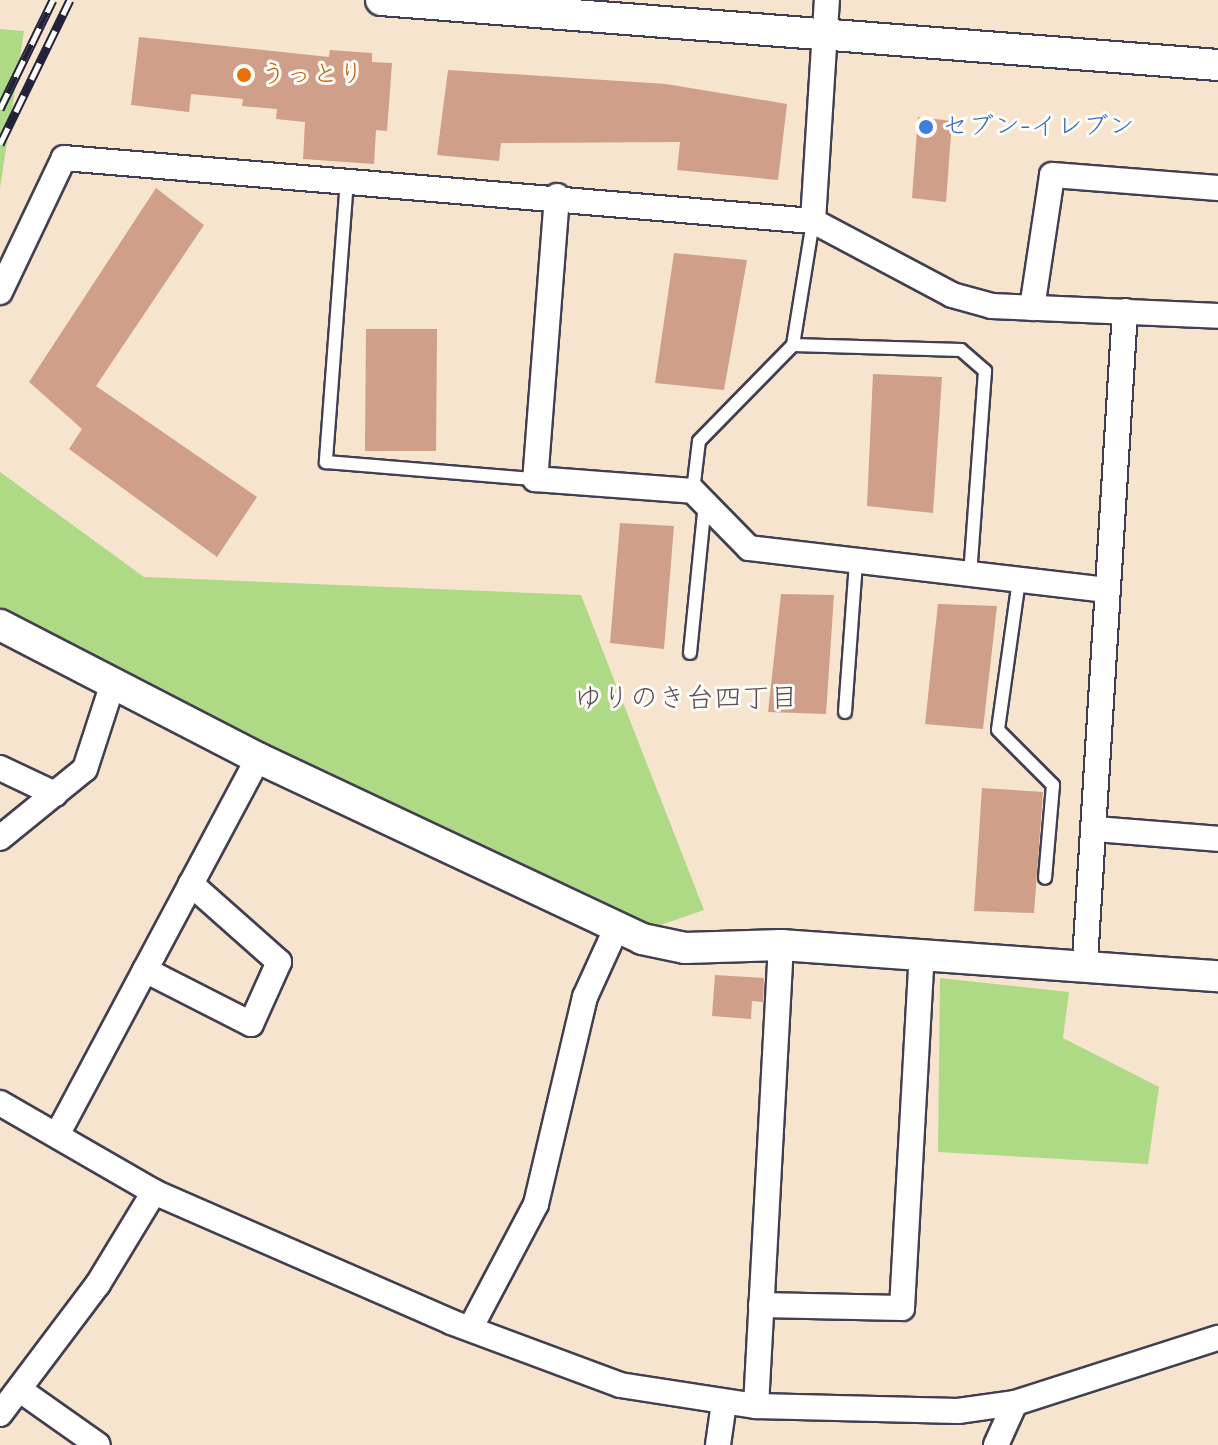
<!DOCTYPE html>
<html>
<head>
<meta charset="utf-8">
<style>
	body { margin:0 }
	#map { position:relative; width:1218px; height:1445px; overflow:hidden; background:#f6e4ce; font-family:"Comic Neue","Klee One",sans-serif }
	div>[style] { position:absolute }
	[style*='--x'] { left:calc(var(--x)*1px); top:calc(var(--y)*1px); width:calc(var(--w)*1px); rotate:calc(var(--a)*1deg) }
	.green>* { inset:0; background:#aeda86 }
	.building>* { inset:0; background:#cf9f89 }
	.roads { filter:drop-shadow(2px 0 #423f51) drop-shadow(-2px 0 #423f51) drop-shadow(0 2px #423f51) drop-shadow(0 -2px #423f51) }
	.service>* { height:12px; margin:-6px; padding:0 6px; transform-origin:6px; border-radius:6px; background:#fff }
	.minor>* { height:24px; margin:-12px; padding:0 12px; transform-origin:12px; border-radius:12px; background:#fff }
	.tertiary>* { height:30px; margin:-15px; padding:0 15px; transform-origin:15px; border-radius:15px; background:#fff }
	.rail>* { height:9px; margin-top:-4.5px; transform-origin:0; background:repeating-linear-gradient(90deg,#fdfcf7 0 18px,#22223b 0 36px); box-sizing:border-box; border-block:2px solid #22223b }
	.dots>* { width:22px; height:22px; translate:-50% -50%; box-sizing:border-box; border:4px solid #fdfcf7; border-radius:50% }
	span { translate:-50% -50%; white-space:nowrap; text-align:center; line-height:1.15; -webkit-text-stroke:6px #fdfcf7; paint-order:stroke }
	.food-label { font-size:26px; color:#c56008 }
	.left { translate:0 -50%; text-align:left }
	.shop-label { font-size:26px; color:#366cbe }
	.neighbourhood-label { font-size:28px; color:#5f4e56 }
</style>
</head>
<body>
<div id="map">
	<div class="green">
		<div style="clip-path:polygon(0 29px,24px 31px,0 188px)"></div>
		<div style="clip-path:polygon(0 472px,144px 577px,581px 595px,704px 910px,649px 929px,0 619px)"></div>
		<div style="clip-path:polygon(940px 978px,1069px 992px,1063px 1038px,1159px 1087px,1148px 1164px,938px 1152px)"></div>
	</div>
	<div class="building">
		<div style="clip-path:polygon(139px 37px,329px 57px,330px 50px,372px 53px,372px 62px,392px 63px,387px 131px,376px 130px,374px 164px,303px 159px,305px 122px,276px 119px,277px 109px,242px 106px,243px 99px,191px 94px,189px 112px,131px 105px)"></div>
		<div style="clip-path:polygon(448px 70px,666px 84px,787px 104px,778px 180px,677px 170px,680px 142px,501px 143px,499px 161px,437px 155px)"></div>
		<div style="clip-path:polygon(918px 117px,952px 121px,946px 202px,912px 198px)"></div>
		<div style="clip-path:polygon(156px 188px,204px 225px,96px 386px,257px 497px,217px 557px,69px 449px,82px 429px,29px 382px)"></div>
		<div style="clip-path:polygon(674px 253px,747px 260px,724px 390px,655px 383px)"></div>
		<div style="clip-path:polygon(366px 329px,437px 329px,436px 451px,365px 451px)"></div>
		<div style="clip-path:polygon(873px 374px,942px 377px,933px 513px,867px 506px)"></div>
		<div style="clip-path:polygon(620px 523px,674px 526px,664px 649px,610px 643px)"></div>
		<div style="clip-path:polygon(781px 594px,834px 595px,826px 714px,768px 712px)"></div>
		<div style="clip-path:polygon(938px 604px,997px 606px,983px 729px,925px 724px)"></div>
		<div style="clip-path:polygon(982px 788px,1043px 792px,1034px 913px,974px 911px)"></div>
		<div style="clip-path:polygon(715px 975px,764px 978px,763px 1002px,752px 1001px,751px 1019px,712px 1016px)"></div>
	</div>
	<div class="roads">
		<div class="service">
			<div style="--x:347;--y:180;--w:283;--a:94.3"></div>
			<div style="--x:326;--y:462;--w:210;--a:4.7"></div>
			<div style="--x:793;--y:345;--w:168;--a:1.7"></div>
			<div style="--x:961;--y:350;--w:32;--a:41"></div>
			<div style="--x:985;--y:371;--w:204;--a:94.2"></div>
			<div style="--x:693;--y:491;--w:50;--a:-83.2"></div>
			<div style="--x:699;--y:441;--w:134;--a:-45.6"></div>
			<div style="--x:793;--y:345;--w:126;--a:-80.8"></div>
			<div style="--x:1019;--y:580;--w:151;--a:98"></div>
			<div style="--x:998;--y:730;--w:78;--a:45"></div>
			<div style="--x:1053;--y:785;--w:93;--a:94.9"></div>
			<div style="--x:690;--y:653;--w:151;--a:-84.3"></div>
			<div style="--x:845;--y:712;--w:151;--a:-85.8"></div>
		</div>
		<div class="minor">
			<div style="--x:557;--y:196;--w:284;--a:94.4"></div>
			<div style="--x:535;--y:479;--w:158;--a:4.3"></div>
			<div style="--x:693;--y:491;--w:80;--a:45.5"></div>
			<div style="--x:749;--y:548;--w:359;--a:6.7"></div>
			<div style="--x:813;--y:221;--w:221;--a:-86.4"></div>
			<div style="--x:0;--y:292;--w:148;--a:-64.5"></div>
			<div style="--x:64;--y:158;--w:752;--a:4.81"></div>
			<div style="--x:813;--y:221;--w:157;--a:28"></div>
			<div style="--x:952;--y:295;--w:41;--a:15.4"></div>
			<div style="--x:992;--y:306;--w:226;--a:2.5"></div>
			<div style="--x:1032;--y:308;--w:134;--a:-81.4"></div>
			<div style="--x:1052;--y:175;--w:167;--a:4.5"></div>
			<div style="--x:0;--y:768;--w:61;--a:25.3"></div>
			<div style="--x:1095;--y:829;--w:123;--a:4.6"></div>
			<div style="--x:0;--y:838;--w:109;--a:-39.1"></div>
			<div style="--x:85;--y:769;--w:90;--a:-72"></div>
			<div style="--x:1085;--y:961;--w:651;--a:-86.48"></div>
			<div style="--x:145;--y:970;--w:119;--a:27"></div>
			<div style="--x:251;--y:1024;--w:68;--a:-65.7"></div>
			<div style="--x:279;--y:962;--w:118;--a:-138.4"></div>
			<div style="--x:0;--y:1103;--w:178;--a:30"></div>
			<div style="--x:154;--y:1192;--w:324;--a:23.6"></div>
			<div style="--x:451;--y:1322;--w:180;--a:20.4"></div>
			<div style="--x:620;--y:1385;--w:138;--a:8.8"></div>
			<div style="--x:756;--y:1406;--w:202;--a:1.4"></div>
			<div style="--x:958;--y:1411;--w:58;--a:-8"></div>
			<div style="--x:57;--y:1135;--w:427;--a:-61.9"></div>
			<div style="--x:761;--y:1305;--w:141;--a:1.2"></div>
			<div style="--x:902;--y:1308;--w:356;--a:-86.8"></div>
			<div style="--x:471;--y:1327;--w:139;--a:-62.1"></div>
			<div style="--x:536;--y:1204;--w:213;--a:-76.7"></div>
			<div style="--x:585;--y:997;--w:75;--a:-65.5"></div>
			<div style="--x:20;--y:1390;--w:95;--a:35.2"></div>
			<div style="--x:756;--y:1406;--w:462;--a:-86.9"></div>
			<div style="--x:0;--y:1414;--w:163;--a:-53"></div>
			<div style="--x:98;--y:1284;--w:108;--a:-58.7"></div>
			<div style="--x:718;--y:1445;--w:42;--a:-81.9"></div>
			<div style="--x:996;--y:1445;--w:46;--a:-65.7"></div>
			<div style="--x:1015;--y:1403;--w:213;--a:-17.8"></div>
		</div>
		<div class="tertiary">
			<div style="--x:381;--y:0;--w:840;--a:4.44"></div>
			<div style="--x:0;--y:625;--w:290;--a:27.3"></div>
			<div style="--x:258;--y:758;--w:425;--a:25.2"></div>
			<div style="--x:642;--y:939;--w:44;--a:11.8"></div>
			<div style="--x:685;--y:948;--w:96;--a:-1.8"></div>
			<div style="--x:781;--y:945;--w:438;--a:4.1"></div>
		</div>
	</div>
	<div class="rail">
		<div style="--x:0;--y:109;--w:121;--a:-64.1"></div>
		<div style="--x:0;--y:144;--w:160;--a:-64.1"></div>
	</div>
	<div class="dots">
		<div style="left:244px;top:75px;background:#e8710a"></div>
		<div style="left:926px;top:127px;background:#3f7fe0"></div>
	</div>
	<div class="food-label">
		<span class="left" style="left:260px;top:75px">うっとり</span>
	</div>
	<div class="shop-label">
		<span class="left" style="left:942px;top:127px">セブン-イレブン</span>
	</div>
	<div class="neighbourhood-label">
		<span style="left:686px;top:698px">ゆりのき台四丁目</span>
	</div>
</div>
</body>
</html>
